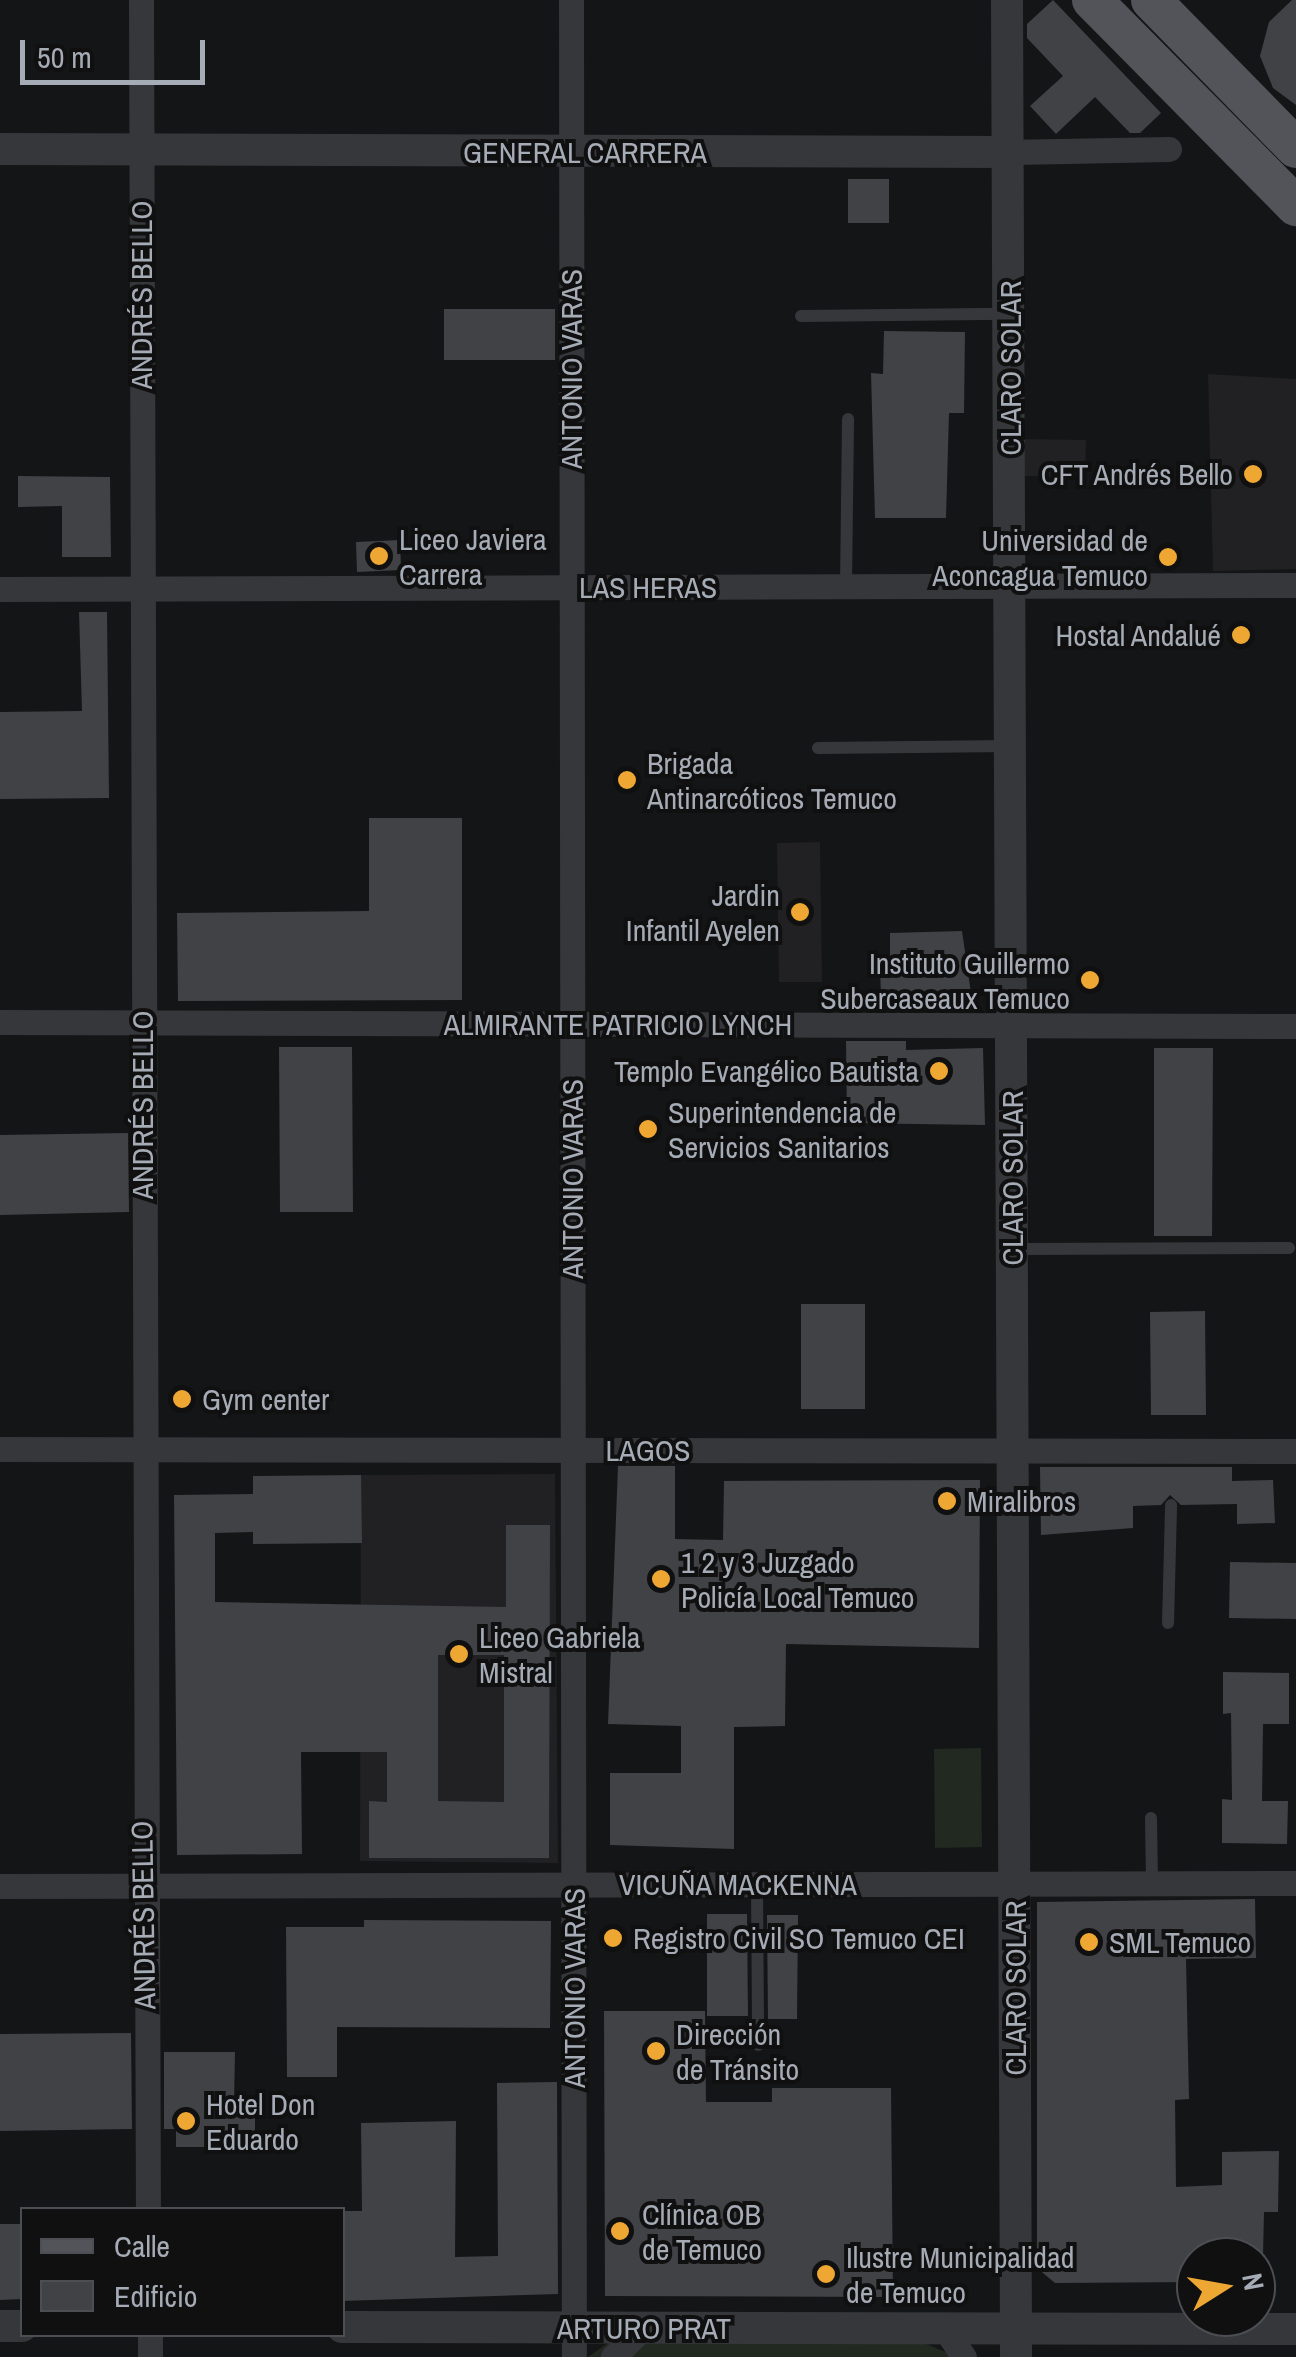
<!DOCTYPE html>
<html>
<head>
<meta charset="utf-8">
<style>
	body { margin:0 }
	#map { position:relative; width:1296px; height:2357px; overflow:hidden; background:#141516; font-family:"Archivo Narrow",sans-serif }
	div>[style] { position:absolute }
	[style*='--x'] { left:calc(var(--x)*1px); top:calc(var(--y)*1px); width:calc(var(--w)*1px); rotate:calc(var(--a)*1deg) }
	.built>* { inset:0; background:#212123 }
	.green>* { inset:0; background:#212921 }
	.building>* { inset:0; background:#404246 }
	.service>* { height:12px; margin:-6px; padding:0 6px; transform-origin:6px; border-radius:6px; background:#36373b }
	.minor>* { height:25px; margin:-12.5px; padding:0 12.5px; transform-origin:12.5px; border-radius:12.5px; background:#36373b }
	.tertiary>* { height:32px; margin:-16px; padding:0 16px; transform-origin:16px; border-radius:16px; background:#36373b }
	.primary>* { height:40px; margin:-20px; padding:0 20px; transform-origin:20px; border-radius:20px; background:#52545a }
	.dots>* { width:28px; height:28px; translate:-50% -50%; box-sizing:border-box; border:5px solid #101011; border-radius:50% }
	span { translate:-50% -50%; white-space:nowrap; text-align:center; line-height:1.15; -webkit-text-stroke:8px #101011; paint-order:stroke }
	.street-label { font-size:30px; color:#a6acb6 }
	.poi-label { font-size:30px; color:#a6acb6 }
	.right { translate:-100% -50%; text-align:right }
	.left { translate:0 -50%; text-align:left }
	.legend { position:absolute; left:20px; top:2207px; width:325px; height:130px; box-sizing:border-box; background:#101011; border:2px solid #4c4e53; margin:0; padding:12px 18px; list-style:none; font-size:30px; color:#a6acb6 }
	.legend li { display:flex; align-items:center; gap:20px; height:50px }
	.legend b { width:50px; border:2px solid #4c4e53 }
	.north { position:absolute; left:1176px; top:2237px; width:100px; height:100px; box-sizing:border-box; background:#101011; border:2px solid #4c4e53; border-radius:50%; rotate:79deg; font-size:28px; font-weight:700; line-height:40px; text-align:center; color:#a6acb6 }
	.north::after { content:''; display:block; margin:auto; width:35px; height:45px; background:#efa734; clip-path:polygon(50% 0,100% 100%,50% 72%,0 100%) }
	.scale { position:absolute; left:20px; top:40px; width:185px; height:45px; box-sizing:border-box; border:5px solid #a6acb6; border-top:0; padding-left:12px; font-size:30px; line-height:35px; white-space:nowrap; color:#a6acb6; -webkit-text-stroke:8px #101011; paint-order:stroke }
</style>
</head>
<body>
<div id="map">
	<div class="built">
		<div style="clip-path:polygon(1208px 374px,1296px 379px,1296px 569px,1213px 571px)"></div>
		<div style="clip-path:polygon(1019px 439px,1086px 440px,1085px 477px,1018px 476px)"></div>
		<div style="clip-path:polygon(820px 842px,822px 982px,779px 982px,777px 843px)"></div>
		<div style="clip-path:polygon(555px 1474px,558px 1863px,360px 1861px,361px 1475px)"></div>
	</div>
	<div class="green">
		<div style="clip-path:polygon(981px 1748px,982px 1847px,935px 1848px,934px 1749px)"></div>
		<div style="clip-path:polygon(615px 2338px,926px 2344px,958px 2357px,588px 2357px)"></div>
	</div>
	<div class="building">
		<div style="clip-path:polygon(1053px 0,1161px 113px,1140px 133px,1130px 133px,1095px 97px,1056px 134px,1030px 106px,1063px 76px,1027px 38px,1027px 24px)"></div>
		<div style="clip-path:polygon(1292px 0,1296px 0,1296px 105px,1273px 88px,1260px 56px,1269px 22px)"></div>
		<div style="clip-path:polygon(848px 179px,889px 179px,889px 223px,848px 223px)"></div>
		<div style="clip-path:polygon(444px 309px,555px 309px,555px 360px,444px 360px)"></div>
		<div style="clip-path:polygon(884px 331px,965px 332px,964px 413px,949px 413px,946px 518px,875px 518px,871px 373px,883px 374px)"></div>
		<div style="clip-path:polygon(18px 476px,110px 477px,111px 557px,62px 557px,62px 506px,18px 507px)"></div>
		<div style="clip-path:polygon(400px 540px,401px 570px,357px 572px,356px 542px)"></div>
		<div style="clip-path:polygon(79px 612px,107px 612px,109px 798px,0 799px,0 712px,82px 711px)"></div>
		<div style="clip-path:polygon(369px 818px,462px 818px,462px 1000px,178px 1001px,177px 913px,369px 911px)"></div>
		<div style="clip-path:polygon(962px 931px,971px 993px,881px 996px,880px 967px,890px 966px,890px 933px)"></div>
		<div style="clip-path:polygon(846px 1041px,906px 1041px,906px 1050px,983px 1048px,985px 1125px,847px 1123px)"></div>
		<div style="clip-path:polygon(279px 1047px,352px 1047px,353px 1212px,280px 1212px)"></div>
		<div style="clip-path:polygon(1154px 1048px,1213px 1048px,1212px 1236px,1154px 1236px)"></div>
		<div style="clip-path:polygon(128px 1133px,129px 1212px,0 1215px,0 1135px)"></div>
		<div style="clip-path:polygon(801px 1304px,865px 1304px,865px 1409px,801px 1409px)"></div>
		<div style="clip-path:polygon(1205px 1311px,1206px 1415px,1151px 1415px,1150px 1312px)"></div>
		<div style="clip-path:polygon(618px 1466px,675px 1466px,675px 1539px,723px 1540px,724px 1481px,980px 1480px,979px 1648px,786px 1644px,785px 1726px,734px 1727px,734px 1849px,610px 1845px,610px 1773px,681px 1773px,681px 1726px,608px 1724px)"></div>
		<div style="clip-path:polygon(1040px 1467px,1232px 1467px,1232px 1481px,1273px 1480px,1275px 1523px,1237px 1524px,1237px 1504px,1181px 1505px,1170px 1495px,1161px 1505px,1133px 1506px,1133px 1528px,1041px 1535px)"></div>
		<div style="clip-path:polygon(evenodd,361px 1475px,362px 1543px,253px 1544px,253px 1532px,215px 1533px,215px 1602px,506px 1607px,506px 1525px,550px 1525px,549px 1858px,369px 1858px,369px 1801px,387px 1802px,387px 1752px,301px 1752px,302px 1854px,177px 1855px,174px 1495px,253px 1494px,253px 1476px,361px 1475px,438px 1655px,504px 1655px,504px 1802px,438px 1801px,438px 1655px)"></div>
		<div style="clip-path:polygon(1230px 1562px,1296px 1563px,1296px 1619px,1229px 1618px)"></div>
		<div style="clip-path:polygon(1223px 1672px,1289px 1673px,1289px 1724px,1263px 1724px,1262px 1801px,1288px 1801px,1287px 1844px,1222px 1843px,1222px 1799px,1232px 1800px,1231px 1713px,1223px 1714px)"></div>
		<div style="clip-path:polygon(1255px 1899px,1256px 1958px,1186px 1959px,1189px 2099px,1175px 2100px,1176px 2187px,1222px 2185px,1222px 2152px,1279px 2151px,1278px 2212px,1264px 2212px,1263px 2257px,1196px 2257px,1196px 2282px,1055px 2283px,1037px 2268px,1037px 1902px)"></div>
		<div style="clip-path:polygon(707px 1914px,747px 1914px,748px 2016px,707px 2016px)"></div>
		<div style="clip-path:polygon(767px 1915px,798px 1915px,797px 2019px,768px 2019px)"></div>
		<div style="clip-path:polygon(364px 1920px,551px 1921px,550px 2028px,337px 2027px,337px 2077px,287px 2077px,286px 1927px,364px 1927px)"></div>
		<div style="clip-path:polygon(604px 2011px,705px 2011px,706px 2102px,772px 2102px,772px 2088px,891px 2088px,893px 2297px,605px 2296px)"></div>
		<div style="clip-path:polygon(131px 2033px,132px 2129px,0 2131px,0 2034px)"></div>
		<div style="clip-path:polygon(164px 2052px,235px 2052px,234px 2104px,255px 2104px,255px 2147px,176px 2147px,176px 2129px,164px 2129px)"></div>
		<div style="clip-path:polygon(557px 2082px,558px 2294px,342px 2301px,342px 2211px,362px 2211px,361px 2123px,456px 2121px,455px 2257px,498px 2256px,497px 2083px)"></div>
		<div style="clip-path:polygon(0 2224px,22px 2224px,22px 2299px,0 2300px)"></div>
	</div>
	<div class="service">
		<div style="--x:801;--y:316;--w:206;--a:-0.6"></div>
		<div style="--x:846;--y:586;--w:167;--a:-89.3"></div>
		<div style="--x:818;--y:748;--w:192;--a:-0.6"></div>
		<div style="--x:1013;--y:1249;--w:276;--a:-0.2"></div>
		<div style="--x:1168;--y:1623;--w:118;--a:-88.5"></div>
		<div style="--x:1151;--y:1818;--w:65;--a:89.1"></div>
		<div style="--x:757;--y:1884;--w:161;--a:89.6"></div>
	</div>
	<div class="minor">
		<div style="--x:141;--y:0;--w:2210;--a:89.82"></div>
		<div style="--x:571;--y:0;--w:2357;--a:89.93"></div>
		<div style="--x:1009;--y:152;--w:160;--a:-1.1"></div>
		<div style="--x:0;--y:589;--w:1296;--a:-0.18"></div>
		<div style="--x:0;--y:1022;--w:1296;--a:0.18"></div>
		<div style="--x:0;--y:1449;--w:1296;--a:0.09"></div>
		<div style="--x:0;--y:1886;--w:1296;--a:-0.13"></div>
		<div style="--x:945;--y:2329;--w:34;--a:56"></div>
		<div style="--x:150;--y:2357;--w:23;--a:-90"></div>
		<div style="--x:613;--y:2357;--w:42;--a:-44"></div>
	</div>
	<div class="tertiary">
		<div style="--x:1007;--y:0;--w:2357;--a:89.78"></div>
		<div style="--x:0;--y:149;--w:1009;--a:0.17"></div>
		<div style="--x:0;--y:2326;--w:22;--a:0"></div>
		<div style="--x:342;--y:2327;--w:954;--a:0.12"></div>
	</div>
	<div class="primary">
		<div style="--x:1092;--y:0;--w:290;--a:45.3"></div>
		<div style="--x:1151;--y:0;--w:207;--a:45.6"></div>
	</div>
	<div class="dots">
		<div style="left:1253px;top:474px;background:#efa734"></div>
		<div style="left:379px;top:556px;background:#efa734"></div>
		<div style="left:1168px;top:557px;background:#efa734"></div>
		<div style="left:1241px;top:635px;background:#efa734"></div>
		<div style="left:627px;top:780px;background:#efa734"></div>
		<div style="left:800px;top:912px;background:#efa734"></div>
		<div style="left:1090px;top:980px;background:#efa734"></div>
		<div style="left:939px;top:1071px;background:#efa734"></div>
		<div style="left:648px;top:1129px;background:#efa734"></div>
		<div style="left:182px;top:1399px;background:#efa734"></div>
		<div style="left:947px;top:1501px;background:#efa734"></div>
		<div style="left:661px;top:1579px;background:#efa734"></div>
		<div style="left:459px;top:1654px;background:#efa734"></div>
		<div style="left:613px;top:1938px;background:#efa734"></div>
		<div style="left:1089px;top:1942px;background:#efa734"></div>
		<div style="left:656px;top:2051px;background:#efa734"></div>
		<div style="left:186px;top:2121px;background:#efa734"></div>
		<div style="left:620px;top:2231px;background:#efa734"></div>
		<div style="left:826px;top:2274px;background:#efa734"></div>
	</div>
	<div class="street-label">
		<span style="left:585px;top:152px">GENERAL CARRERA</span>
		<span style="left:141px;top:295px;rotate:-90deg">ANDRÉS BELLO</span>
		<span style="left:1010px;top:368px;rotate:-90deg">CLARO SOLAR</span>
		<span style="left:571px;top:369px;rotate:-90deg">ANTONIO VARAS</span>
		<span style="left:648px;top:587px">LAS HERAS</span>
		<span style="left:618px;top:1024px">ALMIRANTE PATRICIO LYNCH</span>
		<span style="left:142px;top:1105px;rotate:-90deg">ANDRÉS BELLO</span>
		<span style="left:1012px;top:1178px;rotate:-90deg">CLARO SOLAR</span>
		<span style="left:572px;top:1179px;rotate:-90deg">ANTONIO VARAS</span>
		<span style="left:648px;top:1450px">LAGOS</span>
		<span style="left:738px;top:1884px">VICUÑA MACKENNA</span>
		<span style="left:143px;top:1915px;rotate:-91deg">ANDRÉS BELLO</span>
		<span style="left:574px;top:1988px;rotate:-90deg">ANTONIO VARAS</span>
		<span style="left:1015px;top:1988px;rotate:-90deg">CLARO SOLAR</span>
		<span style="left:644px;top:2328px">ARTURO PRAT</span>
	</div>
	<div class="poi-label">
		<span class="right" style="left:1233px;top:474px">CFT Andrés Bello</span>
		<span class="left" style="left:399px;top:556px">Liceo Javiera<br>Carrera</span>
		<span class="right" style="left:1148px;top:557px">Universidad de<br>Aconcagua Temuco</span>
		<span class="right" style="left:1221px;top:635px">Hostal Andalué</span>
		<span class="left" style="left:647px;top:780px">Brigada<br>Antinarcóticos Temuco</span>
		<span class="right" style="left:780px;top:912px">Jardin<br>Infantil Ayelen</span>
		<span class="right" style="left:1070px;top:980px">Instituto Guillermo<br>Subercaseaux Temuco</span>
		<span class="right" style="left:919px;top:1071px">Templo Evangélico Bautista</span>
		<span class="left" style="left:668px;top:1129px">Superintendencia de<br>Servicios Sanitarios</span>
		<span class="left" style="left:202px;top:1399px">Gym center</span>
		<span class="left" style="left:967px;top:1501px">Miralibros</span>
		<span class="left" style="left:681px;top:1579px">1 2 y 3 Juzgado<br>Policía Local Temuco</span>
		<span class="left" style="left:479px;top:1654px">Liceo Gabriela<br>Mistral</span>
		<span class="left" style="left:633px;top:1938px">Registro Civil SO Temuco CEI</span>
		<span class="left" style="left:1109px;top:1942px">SML Temuco</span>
		<span class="left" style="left:676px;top:2051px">Dirección<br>de Tránsito</span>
		<span class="left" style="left:206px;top:2121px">Hotel Don<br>Eduardo</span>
		<span class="left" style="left:642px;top:2231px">Clínica OB<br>de Temuco</span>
		<span class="left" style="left:846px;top:2274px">Ilustre Municipalidad<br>de Temuco</span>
	</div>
	<ul class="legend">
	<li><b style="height:12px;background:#52545a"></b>Calle</li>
	<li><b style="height:28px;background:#404246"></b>Edificio</li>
	</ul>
	<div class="north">N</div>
	<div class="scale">50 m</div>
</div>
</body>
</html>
